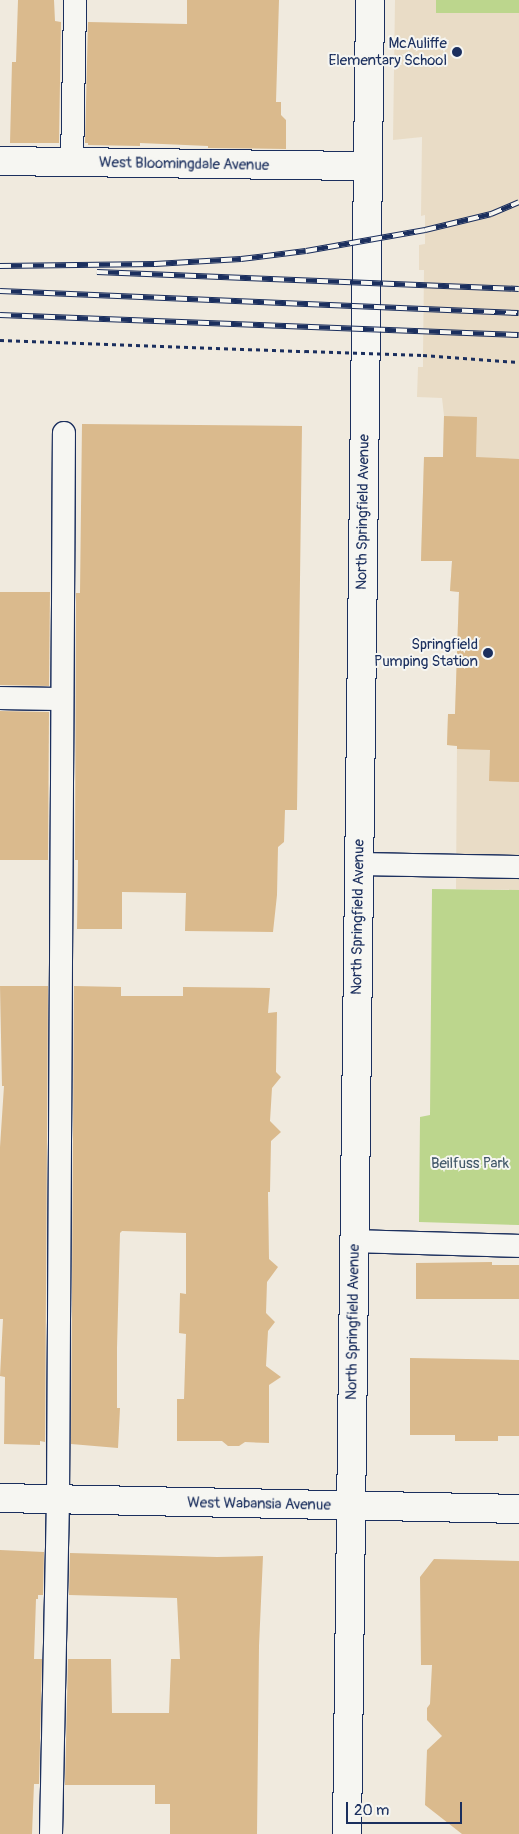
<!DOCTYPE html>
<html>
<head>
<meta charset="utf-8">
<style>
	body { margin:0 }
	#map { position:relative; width:519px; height:1834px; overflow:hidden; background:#f0eade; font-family:Pangolin,sans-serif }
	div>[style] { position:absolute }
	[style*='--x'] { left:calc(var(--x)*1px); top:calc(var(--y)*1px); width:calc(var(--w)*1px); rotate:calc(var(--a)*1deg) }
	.built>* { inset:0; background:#e9dcc6 }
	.green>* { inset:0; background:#bcd68d }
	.building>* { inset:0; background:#daba8d }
	.path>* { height:3px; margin-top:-1.5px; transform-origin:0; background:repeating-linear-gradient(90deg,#1b2f5e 0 4px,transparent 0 8px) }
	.roads { filter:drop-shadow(1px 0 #1b2f5e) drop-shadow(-1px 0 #1b2f5e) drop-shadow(0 1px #1b2f5e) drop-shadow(0 -1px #1b2f5e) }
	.lane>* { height:22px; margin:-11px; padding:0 11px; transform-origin:11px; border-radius:11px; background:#f6f6f2 }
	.street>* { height:28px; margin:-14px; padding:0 14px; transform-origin:14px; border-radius:14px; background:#f6f6f2 }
	.rail>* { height:5.5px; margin-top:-2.75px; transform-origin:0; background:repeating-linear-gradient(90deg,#f6f6f2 0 11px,#1b2f5e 0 22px); box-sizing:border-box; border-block:1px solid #1b2f5e }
	.path-bridge>* { height:3px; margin-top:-1.5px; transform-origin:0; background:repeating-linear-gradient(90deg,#1b2f5e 0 4px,transparent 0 8px) }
	.dots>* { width:14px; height:14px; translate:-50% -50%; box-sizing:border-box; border:2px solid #f6f6f2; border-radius:50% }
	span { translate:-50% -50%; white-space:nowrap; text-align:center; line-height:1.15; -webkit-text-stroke:4px #f6f6f2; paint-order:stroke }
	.poi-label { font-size:15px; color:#1b2f5e }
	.right { translate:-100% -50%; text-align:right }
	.street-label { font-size:15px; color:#1b2f5e }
	.park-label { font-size:15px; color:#43596a }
	.scale { position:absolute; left:346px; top:1802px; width:116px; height:22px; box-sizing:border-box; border:2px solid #1b2f5e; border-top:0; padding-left:6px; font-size:15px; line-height:18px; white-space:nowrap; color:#1b2f5e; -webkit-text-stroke:4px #f6f6f2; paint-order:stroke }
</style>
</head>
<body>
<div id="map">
	<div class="built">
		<div style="clip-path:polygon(395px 0,519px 0,519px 890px,456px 889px,457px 746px,447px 745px,448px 714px,455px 714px,459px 592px,450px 591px,452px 561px,421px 561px,424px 457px,443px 457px,444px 416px,442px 398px,417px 397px,418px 367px,423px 367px,423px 355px,424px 270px,419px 270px,419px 245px,425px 244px,425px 215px,421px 216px,422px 137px,393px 140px)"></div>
	</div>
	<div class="green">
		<div style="clip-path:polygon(436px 0,519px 0,519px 13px,436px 13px)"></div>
		<div style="clip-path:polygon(432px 889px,519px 890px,519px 1225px,419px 1222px,420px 1117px,430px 1115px)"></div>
	</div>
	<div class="building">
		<div style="clip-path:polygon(18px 0,54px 0,55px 21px,61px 22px,59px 143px,10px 143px,12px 62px,16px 62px)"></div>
		<div style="clip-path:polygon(187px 0,279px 0,276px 102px,281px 102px,281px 115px,286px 120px,286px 149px,208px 148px,208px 146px,140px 143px,140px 146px,88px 145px,88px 143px,85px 143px,88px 22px,187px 24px)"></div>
		<div style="clip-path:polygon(444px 416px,477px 417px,476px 457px,519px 459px,519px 782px,489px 781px,490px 750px,457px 749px,457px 746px,447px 745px,448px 714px,455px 714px,459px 592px,450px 591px,452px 561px,421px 561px,424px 457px,443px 457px)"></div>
		<div style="clip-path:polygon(82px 424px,302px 426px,297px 810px,285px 810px,284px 842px,278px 847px,277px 895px,273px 932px,185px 931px,186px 893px,122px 892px,122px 929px,77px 929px,78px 860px,75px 860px,76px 593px,80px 593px)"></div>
		<div style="clip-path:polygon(0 592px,50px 592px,49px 686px,0 685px)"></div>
		<div style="clip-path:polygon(0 711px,49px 712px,48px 860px,0 860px)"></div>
		<div style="clip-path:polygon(0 986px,48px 986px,45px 1442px,40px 1441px,40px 1445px,4px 1444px,5px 1377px,0 1376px,3px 1319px,0 1319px,0 1147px,4px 1086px,2px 1086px)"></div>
		<div style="clip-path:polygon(74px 986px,121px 987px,121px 996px,183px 996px,183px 987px,270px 988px,268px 1013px,277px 1012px,276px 1072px,281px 1077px,272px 1088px,270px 1121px,281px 1132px,271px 1141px,270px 1192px,268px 1192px,269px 1259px,278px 1267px,267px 1282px,266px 1313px,275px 1322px,268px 1331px,266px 1366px,281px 1377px,269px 1385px,269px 1443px,245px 1442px,239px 1446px,228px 1446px,222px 1441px,177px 1441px,177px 1399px,184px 1399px,186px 1334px,179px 1333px,180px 1293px,186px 1294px,186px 1233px,122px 1231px,120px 1233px,117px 1348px,117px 1408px,120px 1408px,118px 1448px,71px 1444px)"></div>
		<div style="clip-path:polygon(492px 1262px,492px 1265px,519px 1265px,519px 1299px,416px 1299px,416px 1263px)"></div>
		<div style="clip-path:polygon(410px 1358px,519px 1360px,519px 1436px,498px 1436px,498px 1441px,455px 1441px,455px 1435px,410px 1435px)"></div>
		<div style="clip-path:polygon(0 1550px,44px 1552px,43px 1595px,38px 1595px,38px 1599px,36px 1599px,34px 1659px,42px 1659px,39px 1784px,34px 1784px,32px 1834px,0 1834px)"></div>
		<div style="clip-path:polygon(70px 1553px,217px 1557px,263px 1556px,259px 1646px,257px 1834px,170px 1834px,170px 1804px,155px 1804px,155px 1785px,65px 1785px,68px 1659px,111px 1659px,112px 1713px,169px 1713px,171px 1659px,180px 1659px,177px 1598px,69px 1595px)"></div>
		<div style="clip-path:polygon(434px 1559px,519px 1561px,519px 1834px,462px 1834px,425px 1805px,427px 1750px,442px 1736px,427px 1720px,427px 1708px,430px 1704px,432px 1665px,421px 1665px,420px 1577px)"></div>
	</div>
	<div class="path">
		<div style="--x:0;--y:340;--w:305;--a:2.1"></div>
		<div style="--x:423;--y:355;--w:96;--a:4.2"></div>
	</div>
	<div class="roads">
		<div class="lane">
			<div style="--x:72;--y:162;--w:162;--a:-88.9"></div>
			<div style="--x:0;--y:698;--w:62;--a:0.9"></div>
			<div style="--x:358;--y:864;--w:161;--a:1.1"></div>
			<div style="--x:354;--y:1241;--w:165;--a:1.7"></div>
			<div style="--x:51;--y:1834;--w:335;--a:-88.8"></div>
			<div style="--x:58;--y:1499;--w:1066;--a:-89.68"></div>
		</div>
		<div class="street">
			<div style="--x:0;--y:161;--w:368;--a:0.8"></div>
			<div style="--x:0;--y:1498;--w:519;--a:1.21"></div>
			<div style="--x:347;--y:1834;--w:1834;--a:-89.28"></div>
		</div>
	</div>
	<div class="rail">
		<div style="--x:0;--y:266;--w:155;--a:-0.7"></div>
		<div style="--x:155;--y:264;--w:86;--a:-3.3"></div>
		<div style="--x:241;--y:259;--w:65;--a:-7"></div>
		<div style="--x:306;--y:251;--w:121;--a:-10"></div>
		<div style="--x:425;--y:230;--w:68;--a:-13.6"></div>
		<div style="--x:491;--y:214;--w:30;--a:-23"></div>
		<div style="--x:97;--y:272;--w:422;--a:2.3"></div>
		<div style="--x:0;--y:291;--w:519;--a:2.43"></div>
		<div style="--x:0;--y:315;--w:519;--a:2.21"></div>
	</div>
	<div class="path-bridge">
		<div style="--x:305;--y:351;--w:118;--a:1.9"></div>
	</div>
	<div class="dots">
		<div style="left:457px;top:52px;background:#1b2f5e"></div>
		<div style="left:488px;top:653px;background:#1b2f5e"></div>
	</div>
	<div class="poi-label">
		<span class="right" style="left:447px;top:52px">McAuliffe<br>Elementary School</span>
		<span class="right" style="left:478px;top:653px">Springfield<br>Pumping Station</span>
	</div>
	<div class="street-label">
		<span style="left:184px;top:164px;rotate:1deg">West Bloomingdale Avenue</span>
		<span style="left:363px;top:512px;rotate:-89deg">North Springfield Avenue</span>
		<span style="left:358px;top:917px;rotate:-89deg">North Springfield Avenue</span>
		<span style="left:353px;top:1322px;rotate:-89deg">North Springfield Avenue</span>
		<span style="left:259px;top:1504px;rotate:1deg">West Wabansia Avenue</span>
	</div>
	<div class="park-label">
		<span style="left:470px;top:1164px">Beilfuss Park</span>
	</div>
	<div class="scale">20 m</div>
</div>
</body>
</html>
